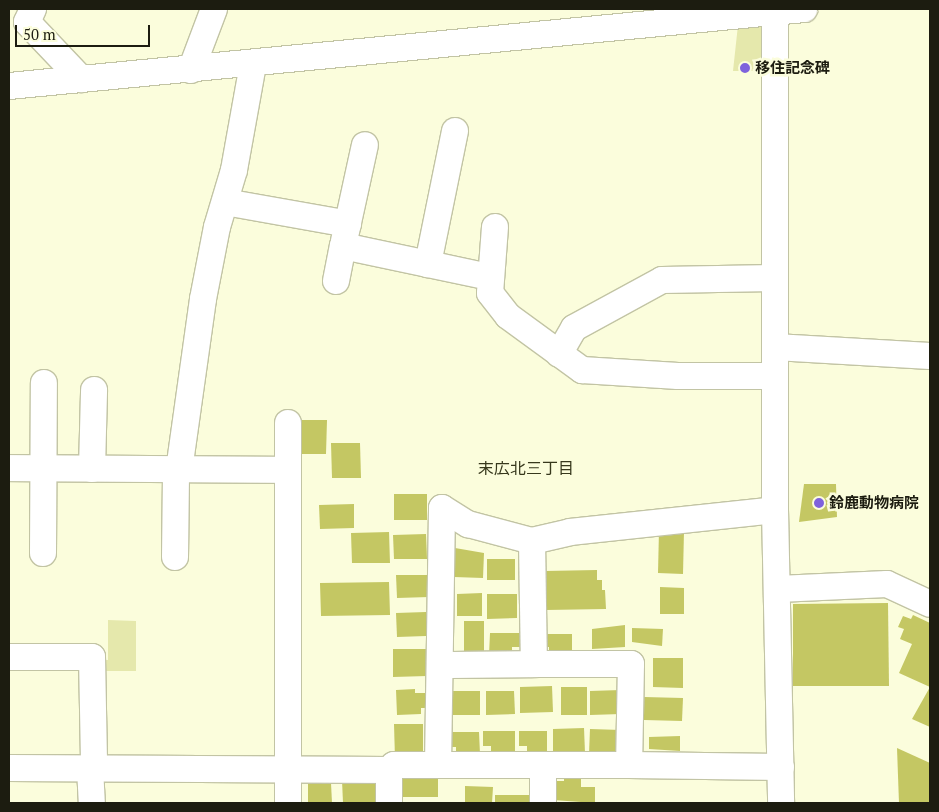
<!DOCTYPE html>
<html>
<head>
<meta charset="utf-8">
<style>
	body { margin:0 }
	#map { position:relative; width:939px; height:812px; overflow:hidden; background:#fbfddc; font-family:"PT Serif","Noto Sans JP",serif }
	div>[style] { position:absolute }
	[style*='--x'] { left:calc(var(--x)*1px); top:calc(var(--y)*1px); width:calc(var(--w)*1px); rotate:calc(var(--a)*1deg) }
	.green>* { inset:0; background:#e5e8ac }
	.building>* { inset:0; background:#c4c763 }
	.roads { filter:drop-shadow(1px 0 #c2c4a4) drop-shadow(-1px 0 #c2c4a4) drop-shadow(0 1px #c2c4a4) drop-shadow(0 -1px #c2c4a4) }
	.minor>* { height:26px; margin:-13px; padding:0 13px; transform-origin:13px; border-radius:13px; background:#fff }
	.dots>* { width:14px; height:14px; translate:-50% -50%; box-sizing:border-box; border:2px solid #fbfddc; border-radius:50% }
	span { translate:-50% -50%; white-space:nowrap; text-align:center; line-height:1.15; -webkit-text-stroke:5px #fbfddc; paint-order:stroke }
	.poi-label { font-size:15px; color:#1c1c10; font-weight:700 }
	.left { translate:0 -50%; text-align:left }
	.neighbourhood-label { font-size:16px; color:#37381c }
	.frame { position:absolute; inset:0; border:10px solid #1c1c10; pointer-events:none }
	.scale { position:absolute; left:15px; top:25px; width:135px; height:22px; box-sizing:border-box; border:2px solid #1c1c10; border-top:0; padding-left:6px; font-size:15px; line-height:18px; white-space:nowrap; color:#1c1c10; -webkit-text-stroke:4px #fbfddc; paint-order:stroke }
</style>
</head>
<body>
<div id="map">
	<div class="green">
		<div style="clip-path:polygon(738px 25px,763px 26px,766px 71px,733px 71px)"></div>
		<div style="clip-path:polygon(108px 620px,136px 621px,136px 671px,99px 671px,100px 660px,108px 660px)"></div>
	</div>
	<div class="building">
		<div style="clip-path:polygon(299px 420px,327px 420px,326px 454px,298px 454px)"></div>
		<div style="clip-path:polygon(331px 443px,360px 443px,361px 478px,332px 478px)"></div>
		<div style="clip-path:polygon(804px 484px,836px 484px,837px 517px,799px 522px)"></div>
		<div style="clip-path:polygon(394px 494px,427px 494px,427px 520px,394px 520px)"></div>
		<div style="clip-path:polygon(354px 504px,354px 528px,320px 529px,319px 505px)"></div>
		<div style="clip-path:polygon(659px 530px,684px 531px,683px 574px,658px 573px)"></div>
		<div style="clip-path:polygon(389px 532px,390px 563px,352px 563px,351px 533px)"></div>
		<div style="clip-path:polygon(426px 534px,427px 559px,394px 559px,393px 535px)"></div>
		<div style="clip-path:polygon(455px 548px,484px 553px,483px 578px,454px 577px)"></div>
		<div style="clip-path:polygon(487px 559px,515px 559px,515px 580px,487px 580px)"></div>
		<div style="clip-path:polygon(597px 570px,597px 580px,602px 580px,602px 590px,605px 590px,606px 609px,546px 610px,545px 571px)"></div>
		<div style="clip-path:polygon(396px 575px,428px 575px,429px 597px,397px 598px)"></div>
		<div style="clip-path:polygon(389px 582px,390px 615px,321px 616px,320px 583px)"></div>
		<div style="clip-path:polygon(660px 587px,684px 588px,684px 614px,660px 614px)"></div>
		<div style="clip-path:polygon(482px 593px,482px 616px,457px 616px,457px 594px)"></div>
		<div style="clip-path:polygon(487px 594px,517px 594px,517px 618px,487px 619px)"></div>
		<div style="clip-path:polygon(888px 603px,889px 686px,793px 686px,793px 604px)"></div>
		<div style="clip-path:polygon(426px 612px,426px 636px,397px 637px,396px 613px)"></div>
		<div style="clip-path:polygon(913px 615px,930px 623px,930px 727px,912px 719px,930px 687px,899px 673px,912px 644px,900px 639px,904px 629px,898px 627px,903px 616px,911px 619px)"></div>
		<div style="clip-path:polygon(464px 621px,484px 621px,484px 658px,464px 658px)"></div>
		<div style="clip-path:polygon(625px 625px,625px 647px,592px 649px,592px 629px)"></div>
		<div style="clip-path:polygon(632px 628px,663px 629px,662px 646px,632px 642px)"></div>
		<div style="clip-path:polygon(490px 633px,521px 633px,521px 647px,512px 647px,512px 655px,489px 655px)"></div>
		<div style="clip-path:polygon(541px 634px,572px 634px,572px 654px,549px 653px,549px 647px,541px 647px)"></div>
		<div style="clip-path:polygon(393px 649px,427px 649px,427px 676px,393px 677px)"></div>
		<div style="clip-path:polygon(653px 658px,683px 658px,683px 688px,653px 687px)"></div>
		<div style="clip-path:polygon(552px 686px,553px 712px,520px 713px,520px 687px)"></div>
		<div style="clip-path:polygon(561px 687px,587px 687px,587px 715px,561px 715px)"></div>
		<div style="clip-path:polygon(415px 689px,415px 693px,426px 693px,427px 708px,421px 708px,421px 714px,397px 715px,396px 690px)"></div>
		<div style="clip-path:polygon(621px 690px,621px 714px,590px 715px,590px 691px)"></div>
		<div style="clip-path:polygon(452px 691px,480px 691px,480px 715px,452px 715px)"></div>
		<div style="clip-path:polygon(486px 691px,514px 691px,515px 714px,486px 715px)"></div>
		<div style="clip-path:polygon(644px 697px,683px 698px,682px 721px,644px 720px)"></div>
		<div style="clip-path:polygon(394px 724px,423px 724px,423px 759px,395px 759px)"></div>
		<div style="clip-path:polygon(584px 728px,585px 753px,553px 754px,553px 729px)"></div>
		<div style="clip-path:polygon(590px 729px,621px 730px,620px 755px,589px 754px)"></div>
		<div style="clip-path:polygon(483px 731px,515px 731px,515px 753px,491px 753px,491px 746px,483px 746px)"></div>
		<div style="clip-path:polygon(519px 731px,547px 731px,547px 753px,527px 753px,527px 746px,519px 746px)"></div>
		<div style="clip-path:polygon(448px 732px,479px 732px,480px 754px,456px 754px,456px 747px,448px 747px)"></div>
		<div style="clip-path:polygon(680px 736px,680px 751px,649px 749px,649px 737px)"></div>
		<div style="clip-path:polygon(897px 748px,930px 763px,930px 803px,899px 803px)"></div>
		<div style="clip-path:polygon(564px 774px,581px 774px,581px 787px,595px 787px,595px 803px,553px 800px,553px 781px,564px 781px)"></div>
		<div style="clip-path:polygon(402px 778px,438px 778px,438px 797px,401px 797px)"></div>
		<div style="clip-path:polygon(378px 779px,379px 802px,343px 803px,342px 780px)"></div>
		<div style="clip-path:polygon(308px 783px,331px 783px,332px 803px,308px 803px)"></div>
		<div style="clip-path:polygon(465px 786px,493px 787px,492px 803px,465px 803px)"></div>
		<div style="clip-path:polygon(495px 795px,534px 795px,534px 803px,495px 803px)"></div>
	</div>
	<div class="roads">
		<div class="minor">
			<div style="--x:33;--y:9;--w:14;--a:115"></div>
			<div style="--x:27;--y:22;--w:79;--a:46.5"></div>
			<div style="--x:775;--y:9;--w:501;--a:90"></div>
			<div style="--x:775;--y:510;--w:293;--a:88.8"></div>
			<div style="--x:191;--y:70;--w:65;--a:-69.3"></div>
			<div style="--x:9;--y:86;--w:799;--a:-5.53"></div>
			<div style="--x:455;--y:131;--w:136;--a:101.5"></div>
			<div style="--x:428;--y:264;--w:62;--a:12"></div>
			<div style="--x:225;--y:202;--w:125;--a:10.1"></div>
			<div style="--x:495;--y:227;--w:66;--a:94.3"></div>
			<div style="--x:490;--y:293;--w:29;--a:52"></div>
			<div style="--x:508;--y:316;--w:92;--a:36.1"></div>
			<div style="--x:582;--y:370;--w:96;--a:3.6"></div>
			<div style="--x:678;--y:376;--w:97;--a:0"></div>
			<div style="--x:344;--y:241;--w:98;--a:-77.7"></div>
			<div style="--x:336;--y:281;--w:36;--a:-79"></div>
			<div style="--x:343;--y:246;--w:87;--a:12"></div>
			<div style="--x:775;--y:347;--w:155;--a:3.3"></div>
			<div style="--x:559;--y:354;--w:30;--a:-60"></div>
			<div style="--x:574;--y:328;--w:100;--a:-28.6"></div>
			<div style="--x:662;--y:280;--w:112;--a:-1"></div>
			<div style="--x:288;--y:423;--w:47;--a:90"></div>
			<div style="--x:9;--y:468;--w:279;--a:0.4"></div>
			<div style="--x:288;--y:470;--w:333;--a:90"></div>
			<div style="--x:92;--y:469;--w:79;--a:-88.5"></div>
			<div style="--x:179;--y:470;--w:173;--a:-82"></div>
			<div style="--x:203;--y:299;--w:73;--a:-79"></div>
			<div style="--x:217;--y:227;--w:59;--a:-73.4"></div>
			<div style="--x:234;--y:170;--w:108;--a:-79.8"></div>
			<div style="--x:532;--y:541;--w:123;--a:89.1"></div>
			<div style="--x:534;--y:664;--w:97;--a:0"></div>
			<div style="--x:631;--y:664;--w:101;--a:91.1"></div>
			<div style="--x:629;--y:765;--w:191;--a:180"></div>
			<div style="--x:438;--y:765;--w:257;--a:-89.1"></div>
			<div style="--x:442;--y:508;--w:31;--a:32"></div>
			<div style="--x:468;--y:524;--w:66;--a:14.9"></div>
			<div style="--x:532;--y:541;--w:39;--a:-13"></div>
			<div style="--x:570;--y:532;--w:206;--a:-6.1"></div>
			<div style="--x:43;--y:553;--w:170;--a:-89.7"></div>
			<div style="--x:175;--y:557;--w:87;--a:-89.3"></div>
			<div style="--x:778;--y:589;--w:109;--a:-2.6"></div>
			<div style="--x:887;--y:584;--w:47;--a:24.9"></div>
			<div style="--x:9;--y:657;--w:83;--a:0"></div>
			<div style="--x:92;--y:657;--w:109;--a:88.9"></div>
			<div style="--x:440;--y:665;--w:94;--a:-0.6"></div>
			<div style="--x:543;--y:765;--w:38;--a:90"></div>
			<div style="--x:629;--y:765;--w:152;--a:0.8"></div>
			<div style="--x:9;--y:768;--w:380;--a:0.3"></div>
			<div style="--x:389;--y:770;--w:7;--a:-45"></div>
			<div style="--x:394;--y:765;--w:44;--a:0"></div>
			<div style="--x:90;--y:768;--w:35;--a:87"></div>
			<div style="--x:389;--y:770;--w:33;--a:90"></div>
		</div>
	</div>
	<div class="dots">
		<div style="left:745px;top:68px;background:#7e62dc"></div>
		<div style="left:819px;top:503px;background:#7e62dc"></div>
	</div>
	<div class="poi-label">
		<span class="left" style="left:755px;top:68px">移住記念碑</span>
		<span class="left" style="left:829px;top:503px">鈴鹿動物病院</span>
	</div>
	<div class="neighbourhood-label">
		<span style="left:526px;top:468px">末広北三丁目</span>
	</div>
	<div class="frame"></div>
	<div class="scale">50 m</div>
</div>
</body>
</html>
